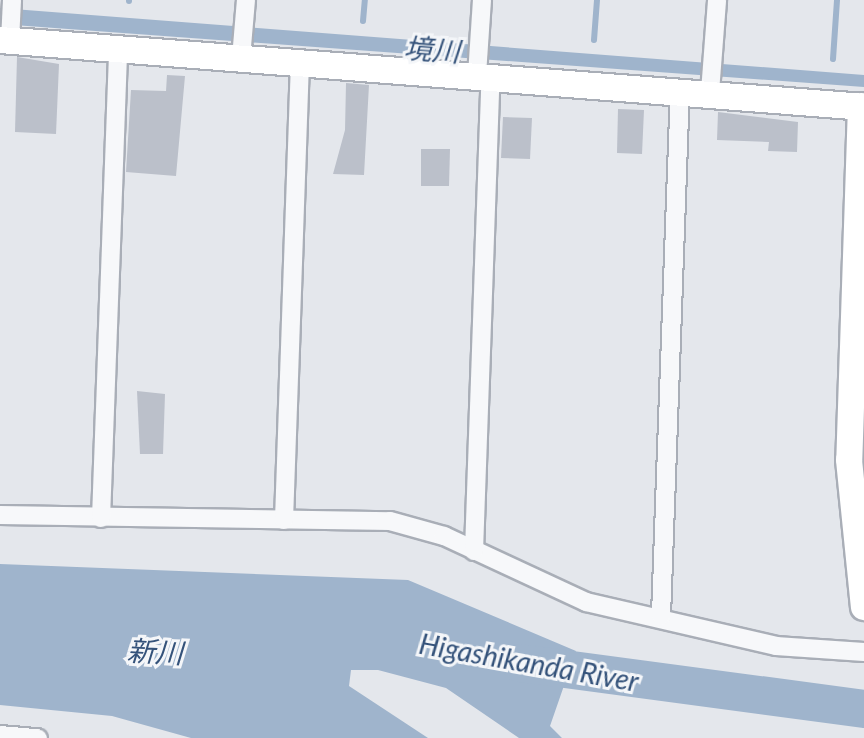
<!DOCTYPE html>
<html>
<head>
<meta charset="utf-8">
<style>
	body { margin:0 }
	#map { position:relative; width:864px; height:738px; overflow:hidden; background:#e4e7ec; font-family:Lato,"Noto Sans JP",sans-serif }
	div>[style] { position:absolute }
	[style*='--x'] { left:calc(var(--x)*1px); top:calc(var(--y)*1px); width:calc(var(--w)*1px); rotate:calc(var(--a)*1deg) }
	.water>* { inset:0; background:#9fb4cc }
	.stream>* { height:6px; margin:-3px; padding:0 3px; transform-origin:3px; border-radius:3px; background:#9fb4cc }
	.river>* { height:38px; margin:-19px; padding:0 19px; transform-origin:19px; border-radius:19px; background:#9fb4cc }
	.building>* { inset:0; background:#bbc0ca }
	.roads { filter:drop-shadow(2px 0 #a9aeb7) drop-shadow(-2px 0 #a9aeb7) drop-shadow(0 2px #a9aeb7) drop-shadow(0 -2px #a9aeb7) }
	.street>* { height:18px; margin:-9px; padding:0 9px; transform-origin:9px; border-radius:9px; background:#f7f8fa }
	.secondary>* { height:26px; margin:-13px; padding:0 13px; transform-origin:13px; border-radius:13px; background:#fff }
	span { translate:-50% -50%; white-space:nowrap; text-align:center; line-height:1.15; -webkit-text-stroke:6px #f4f6f9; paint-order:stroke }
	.water-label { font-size:28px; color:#34527a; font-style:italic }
</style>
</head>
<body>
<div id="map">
	<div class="water">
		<div style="clip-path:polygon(0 8px,864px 75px,864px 87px,0 24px)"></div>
		<div style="clip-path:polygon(0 564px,408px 580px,576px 651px,550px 726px,562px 738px,519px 738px,446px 688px,378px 670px,351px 670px,349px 686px,428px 738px,191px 738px,112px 716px,0 705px)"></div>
	</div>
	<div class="stream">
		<div style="--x:129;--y:1;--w:1;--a:-90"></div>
		<div style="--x:363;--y:21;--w:21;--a:-85"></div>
		<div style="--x:594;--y:40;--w:40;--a:-85.7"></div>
		<div style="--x:833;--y:59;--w:59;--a:-86.1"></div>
	</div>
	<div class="river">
		<div style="--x:520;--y:663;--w:347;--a:7.6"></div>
	</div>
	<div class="building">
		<div style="clip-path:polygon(17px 57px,59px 64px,56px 134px,15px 132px)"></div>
		<div style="clip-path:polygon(167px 75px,185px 76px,176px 176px,126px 172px,131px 90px,166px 91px)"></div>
		<div style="clip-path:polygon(346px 83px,369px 85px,364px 175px,333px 174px,345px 130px)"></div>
		<div style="clip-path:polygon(618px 109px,644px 110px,642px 154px,617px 153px)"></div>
		<div style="clip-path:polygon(718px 112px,798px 122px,797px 152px,768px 151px,769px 142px,717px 140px)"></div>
		<div style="clip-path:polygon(503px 117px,532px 118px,530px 159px,501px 158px)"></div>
		<div style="clip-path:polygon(421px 149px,450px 149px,449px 186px,421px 186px)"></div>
		<div style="clip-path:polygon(137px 391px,165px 394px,163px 454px,140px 454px)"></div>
	</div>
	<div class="roads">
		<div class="street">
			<div style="--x:10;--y:41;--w:41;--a:-87.2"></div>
			<div style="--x:241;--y:58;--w:58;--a:-85.1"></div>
			<div style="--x:477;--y:75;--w:75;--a:-86.2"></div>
			<div style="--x:710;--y:92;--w:92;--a:-85.6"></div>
			<div style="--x:0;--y:515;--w:390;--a:0.9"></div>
			<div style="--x:390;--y:521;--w:56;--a:15.5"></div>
			<div style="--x:444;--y:536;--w:157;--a:24.9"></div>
			<div style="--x:586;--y:602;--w:195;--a:13"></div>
			<div style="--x:776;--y:646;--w:88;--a:3.9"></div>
			<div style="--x:101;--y:518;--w:469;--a:-87.9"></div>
			<div style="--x:284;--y:520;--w:458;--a:-88"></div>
			<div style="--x:474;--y:551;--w:475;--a:-88"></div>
			<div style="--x:661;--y:616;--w:527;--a:-87.94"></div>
			<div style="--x:0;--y:735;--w:38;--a:5"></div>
		</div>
		<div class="secondary">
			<div style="--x:0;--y:40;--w:867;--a:4.43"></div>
			<div style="--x:861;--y:106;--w:354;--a:91.9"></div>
			<div style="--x:849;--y:460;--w:148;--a:84.2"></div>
		</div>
	</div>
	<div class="water-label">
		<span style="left:432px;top:49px;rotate:4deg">境川</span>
		<span style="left:155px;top:651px;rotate:3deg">新川</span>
		<span style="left:529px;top:662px;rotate:10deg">Higashikanda River</span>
	</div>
</div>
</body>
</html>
